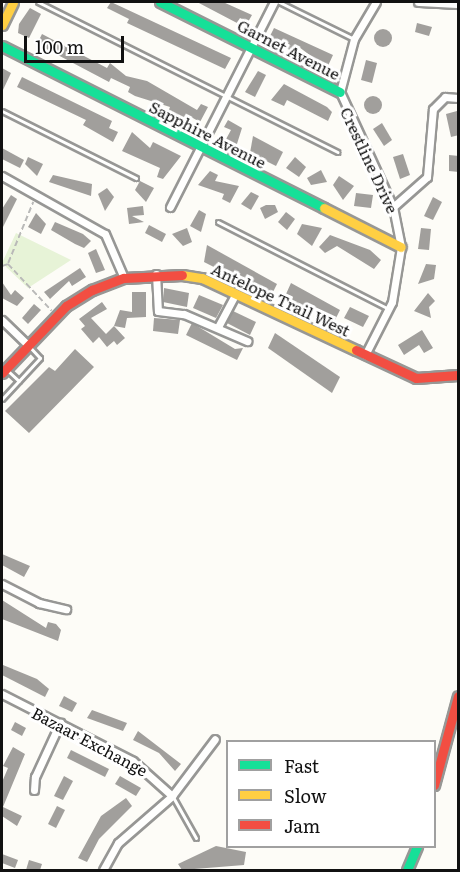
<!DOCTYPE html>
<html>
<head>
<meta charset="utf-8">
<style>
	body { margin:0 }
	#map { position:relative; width:460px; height:872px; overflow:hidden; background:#fdfcf7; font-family:Literata,serif }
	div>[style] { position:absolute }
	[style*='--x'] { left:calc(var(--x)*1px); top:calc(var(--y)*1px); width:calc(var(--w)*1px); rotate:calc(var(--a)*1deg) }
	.green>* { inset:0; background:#e7f3d7 }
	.building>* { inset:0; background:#a19f9c }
	.round { border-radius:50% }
	.path>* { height:1.5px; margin-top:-0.75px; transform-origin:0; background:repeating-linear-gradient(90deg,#b9b9b8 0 6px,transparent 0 9px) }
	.roads { filter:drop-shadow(2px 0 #979795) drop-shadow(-2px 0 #979795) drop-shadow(0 2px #979795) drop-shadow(0 -2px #979795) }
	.lane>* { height:3px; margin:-1.5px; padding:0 1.5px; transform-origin:1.5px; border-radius:1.5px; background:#fffffe }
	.street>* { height:7px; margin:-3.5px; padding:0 3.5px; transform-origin:3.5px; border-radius:3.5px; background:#fffffe }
	.fast>* { height:9px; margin:-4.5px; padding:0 4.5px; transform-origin:4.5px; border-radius:4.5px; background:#16e098 }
	.slow>* { height:9px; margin:-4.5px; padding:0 4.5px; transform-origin:4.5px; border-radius:4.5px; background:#ffcf43 }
	.jam>* { height:9px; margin:-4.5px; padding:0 4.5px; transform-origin:4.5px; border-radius:4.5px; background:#f24e42 }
	span { translate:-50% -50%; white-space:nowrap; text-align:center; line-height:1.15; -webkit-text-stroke:6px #fff; paint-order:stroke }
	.street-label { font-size:16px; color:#111 }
	.frame { position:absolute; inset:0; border:3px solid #111; pointer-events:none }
	.legend { position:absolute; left:226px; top:740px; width:210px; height:108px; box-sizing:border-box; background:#fff; border:2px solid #a0a0a0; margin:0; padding:8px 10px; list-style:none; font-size:18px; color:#111 }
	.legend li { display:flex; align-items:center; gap:12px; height:30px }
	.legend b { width:30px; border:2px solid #a0a0a0 }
	.scale { position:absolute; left:24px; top:36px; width:100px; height:27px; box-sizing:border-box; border:3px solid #111; border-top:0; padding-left:8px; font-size:18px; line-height:21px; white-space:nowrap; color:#111; -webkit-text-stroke:4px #fff; paint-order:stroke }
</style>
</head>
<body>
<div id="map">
	<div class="green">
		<div style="clip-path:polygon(16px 233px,71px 260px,28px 288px,2px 263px)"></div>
	</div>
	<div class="building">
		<div style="clip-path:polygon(111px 2px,231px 58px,225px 69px,127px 23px,129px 19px,107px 8px)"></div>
		<div style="clip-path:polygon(197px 2px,223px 2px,252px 15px,248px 22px,240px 18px,237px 23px)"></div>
		<div style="clip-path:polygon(30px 8px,41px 14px,29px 38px,18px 33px,19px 24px)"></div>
		<div style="clip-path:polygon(417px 23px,432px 27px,429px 36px,415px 32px)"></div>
		<div style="clip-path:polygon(274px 28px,333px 55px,327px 68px,299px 47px,296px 54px,269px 38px)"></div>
		<div class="round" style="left:374px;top:29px;width:18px;height:18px"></div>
		<div style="clip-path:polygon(42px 34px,107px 68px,110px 63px,126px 76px,147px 81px,197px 110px,201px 104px,208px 107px,200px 122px,191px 117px,188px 122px,168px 112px,170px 107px,135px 96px,128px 92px,130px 87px,111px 78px,109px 82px,37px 44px)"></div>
		<div style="clip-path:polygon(366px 60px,377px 63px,372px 83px,361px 80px)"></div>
		<div style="clip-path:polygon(2px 68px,11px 73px,2px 92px)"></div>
		<div style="clip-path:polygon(258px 71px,266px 75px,255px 97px,245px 92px)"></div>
		<div style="clip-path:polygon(22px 77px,112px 121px,109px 128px,118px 132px,113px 142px,83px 125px,86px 120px,17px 87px)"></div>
		<div style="clip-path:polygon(284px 84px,327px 107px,332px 112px,328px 121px,287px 100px,284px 106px,271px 100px)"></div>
		<div class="round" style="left:364px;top:96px;width:18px;height:18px"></div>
		<div style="clip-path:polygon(457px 111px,459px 135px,451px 137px,446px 114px)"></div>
		<div style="clip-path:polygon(228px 120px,242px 128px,236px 147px,225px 141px,231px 130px,224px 127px)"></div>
		<div style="clip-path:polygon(382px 123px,392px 140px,384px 146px,373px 129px)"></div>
		<div style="clip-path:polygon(132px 132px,150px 148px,153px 142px,181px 156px,163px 179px,157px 177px,160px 168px,122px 151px)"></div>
		<div style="clip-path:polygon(253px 136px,283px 152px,276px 166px,250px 153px)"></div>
		<div style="clip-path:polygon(2px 148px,24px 160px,20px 168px,2px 159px)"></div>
		<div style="clip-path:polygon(403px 154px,410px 175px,400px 179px,393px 157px)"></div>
		<div style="clip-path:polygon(449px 155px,459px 156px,459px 172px,449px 171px)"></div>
		<div style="clip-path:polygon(28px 157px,43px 164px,37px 176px,25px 164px)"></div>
		<div style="clip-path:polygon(295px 157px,306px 167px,299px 177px,286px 168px)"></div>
		<div style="clip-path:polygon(321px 170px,327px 182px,311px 185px,307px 178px)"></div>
		<div style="clip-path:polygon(210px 171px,218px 175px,215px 181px,239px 186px,230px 203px,222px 199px,224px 194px,198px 185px)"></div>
		<div style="clip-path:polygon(53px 175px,92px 184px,91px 196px,49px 182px)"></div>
		<div style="clip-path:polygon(339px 176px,354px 186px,343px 200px,333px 185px)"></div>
		<div style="clip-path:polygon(140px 181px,154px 188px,146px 202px,135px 190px)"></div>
		<div style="clip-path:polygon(107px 188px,114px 197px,105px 211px,98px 194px)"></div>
		<div style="clip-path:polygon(251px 192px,259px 196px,251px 210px,241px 204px)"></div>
		<div style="clip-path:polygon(356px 193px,373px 195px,371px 208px,354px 206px)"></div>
		<div style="clip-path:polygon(11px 195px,17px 199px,2px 229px,2px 209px)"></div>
		<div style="clip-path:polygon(433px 197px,442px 202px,433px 220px,424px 216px)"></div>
		<div style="clip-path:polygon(266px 205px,275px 205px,278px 212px,265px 219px,260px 208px)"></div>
		<div style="clip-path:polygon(143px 206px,144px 215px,132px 216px,144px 222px,129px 224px,127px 208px)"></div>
		<div style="clip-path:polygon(199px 210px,206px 214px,201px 232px,190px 226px)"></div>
		<div style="clip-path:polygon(286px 212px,295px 219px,287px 230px,278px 222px)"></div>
		<div style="clip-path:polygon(36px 213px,46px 224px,41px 234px,28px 227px)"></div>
		<div style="clip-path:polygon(55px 222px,83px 234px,91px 241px,84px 248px,75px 244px,51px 230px)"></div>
		<div style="clip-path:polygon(302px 224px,322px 228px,312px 246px,297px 234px)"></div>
		<div style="clip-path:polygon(149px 225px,166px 234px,162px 242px,145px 233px)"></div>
		<div style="clip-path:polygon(187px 228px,192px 242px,183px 246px,172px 234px)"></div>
		<div style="clip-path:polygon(421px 228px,431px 229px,429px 250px,418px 249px)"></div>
		<div style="clip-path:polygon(330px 235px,370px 250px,381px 260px,374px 269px,337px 246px,325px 253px,319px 247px)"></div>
		<div style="clip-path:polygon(207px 245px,277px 284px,271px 296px,204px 262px)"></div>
		<div style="clip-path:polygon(96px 249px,105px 270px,96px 273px,88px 253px)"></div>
		<div style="clip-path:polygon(426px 264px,436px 265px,434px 279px,418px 284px)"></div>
		<div style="clip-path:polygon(80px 268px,86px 277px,72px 286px,69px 281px,50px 299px,44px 292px)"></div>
		<div style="clip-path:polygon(2px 282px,11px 295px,15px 290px,24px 298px,17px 306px,2px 298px)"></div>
		<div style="clip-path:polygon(291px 283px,340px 310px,335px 320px,291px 303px,293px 297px,286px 294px)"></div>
		<div style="clip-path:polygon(164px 288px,189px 293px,187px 307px,163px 302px)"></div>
		<div style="clip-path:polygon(132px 292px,146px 292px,146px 317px,127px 318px,125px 328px,114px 326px,120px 310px,132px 312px)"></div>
		<div style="clip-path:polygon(428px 293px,435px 301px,429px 307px,431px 318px,414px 311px)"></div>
		<div style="clip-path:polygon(199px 295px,223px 305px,216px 318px,193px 308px)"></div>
		<div style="clip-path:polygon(102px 302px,107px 309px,91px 318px,106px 334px,114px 326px,125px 338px,117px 345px,114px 341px,107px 347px,99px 337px,93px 343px,81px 329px,85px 326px,79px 319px)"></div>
		<div style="clip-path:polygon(34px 304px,41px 310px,28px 324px,22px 318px)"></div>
		<div style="clip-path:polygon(350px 307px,369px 316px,363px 327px,344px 318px)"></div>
		<div style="clip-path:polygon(233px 311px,256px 322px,250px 335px,227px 323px)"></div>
		<div style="clip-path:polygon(154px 318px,180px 320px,178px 334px,153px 331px)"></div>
		<div style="clip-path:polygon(192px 323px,235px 349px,243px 348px,237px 360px,186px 335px)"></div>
		<div style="clip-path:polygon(422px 330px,433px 348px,424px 353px,419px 345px,404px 355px,398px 345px)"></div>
		<div style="clip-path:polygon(275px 333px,340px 377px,332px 393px,268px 348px)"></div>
		<div style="clip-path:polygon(75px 349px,94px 367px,29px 433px,5px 411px,49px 367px,55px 371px)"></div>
		<div style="clip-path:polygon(2px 554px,30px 566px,24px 577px,2px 565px)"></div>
		<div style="clip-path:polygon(2px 600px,46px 628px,48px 622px,56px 624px,61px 630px,58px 641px,2px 619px)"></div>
		<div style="clip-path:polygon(3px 665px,37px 679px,49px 689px,45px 697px,2px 675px)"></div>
		<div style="clip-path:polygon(64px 696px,77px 703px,72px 712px,59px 706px)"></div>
		<div style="clip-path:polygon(92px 710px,127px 723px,123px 731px,87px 718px)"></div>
		<div style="clip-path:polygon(15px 722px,26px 728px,22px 736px,11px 730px)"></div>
		<div style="clip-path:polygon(138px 731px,181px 764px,175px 771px,159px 753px,133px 740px)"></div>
		<div style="clip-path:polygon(13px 747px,25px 754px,3px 807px,22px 816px,17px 826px,2px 816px,2px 782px,8px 768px,3px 766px)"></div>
		<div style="clip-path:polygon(71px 750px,109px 769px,105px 777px,67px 758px)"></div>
		<div style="clip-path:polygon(64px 776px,73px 781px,63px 800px,54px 796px)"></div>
		<div style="clip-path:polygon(120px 776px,141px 788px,136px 796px,115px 784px)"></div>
		<div style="clip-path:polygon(126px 798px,132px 806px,99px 839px,87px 862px,78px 858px,101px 816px)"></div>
		<div style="clip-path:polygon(57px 806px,65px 810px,56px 828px,48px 824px)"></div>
		<div style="clip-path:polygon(216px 846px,246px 852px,244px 865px,182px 870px,178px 864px)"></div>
		<div style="clip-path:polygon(2px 854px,18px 860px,15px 868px,2px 863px)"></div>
		<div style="clip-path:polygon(29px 860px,42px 864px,40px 870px,26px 870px)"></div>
	</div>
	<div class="path">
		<div style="--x:8;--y:263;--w:66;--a:-67.7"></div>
		<div style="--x:2;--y:266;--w:6;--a:-18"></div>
		<div style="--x:8;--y:264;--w:64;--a:46.9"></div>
	</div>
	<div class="roads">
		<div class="lane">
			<div style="--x:38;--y:2;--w:335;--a:26.6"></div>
			<div style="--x:279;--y:2;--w:81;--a:26.3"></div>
			<div style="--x:2;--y:111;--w:150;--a:26.6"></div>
			<div style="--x:218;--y:222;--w:190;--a:27"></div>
			<div style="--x:7;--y:370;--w:16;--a:43"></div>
			<div style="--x:2;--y:399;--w:56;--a:-47.2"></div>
			<div style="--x:40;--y:358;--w:16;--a:-133"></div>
			<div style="--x:173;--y:797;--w:47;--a:60.7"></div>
		</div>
		<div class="street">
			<div style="--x:418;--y:2;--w:40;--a:2.9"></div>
			<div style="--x:2;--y:176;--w:118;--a:29.4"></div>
			<div style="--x:105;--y:234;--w:48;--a:66.6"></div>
			<div style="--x:170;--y:207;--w:230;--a:-63.1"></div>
			<div style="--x:393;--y:207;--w:45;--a:-41.4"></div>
			<div style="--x:427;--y:177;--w:68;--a:-85"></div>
			<div style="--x:433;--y:109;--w:17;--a:-45"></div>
			<div style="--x:445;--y:97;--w:13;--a:4"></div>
			<div style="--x:156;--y:274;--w:37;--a:87"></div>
			<div style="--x:158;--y:311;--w:26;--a:7"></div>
			<div style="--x:184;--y:314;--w:69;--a:23.2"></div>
			<div style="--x:2;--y:320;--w:36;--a:44"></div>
			<div style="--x:218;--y:327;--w:36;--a:-62"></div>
			<div style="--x:365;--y:355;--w:59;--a:-63"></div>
			<div style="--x:392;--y:302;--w:56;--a:-80.7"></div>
			<div style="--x:401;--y:247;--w:41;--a:-101.3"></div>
			<div style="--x:393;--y:207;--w:127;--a:-114.7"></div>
			<div style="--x:340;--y:92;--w:55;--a:-75.2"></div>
			<div style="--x:354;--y:39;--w:43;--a:-59.3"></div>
			<div style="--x:2;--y:584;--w:42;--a:27.2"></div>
			<div style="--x:39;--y:603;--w:28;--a:13"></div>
			<div style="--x:2;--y:694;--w:147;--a:27.1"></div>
			<div style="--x:133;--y:761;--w:52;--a:41.9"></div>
			<div style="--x:34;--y:790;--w:13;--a:-86"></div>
			<div style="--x:35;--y:777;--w:60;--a:-65.2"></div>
			<div style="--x:103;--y:870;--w:31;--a:-61"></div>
			<div style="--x:118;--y:843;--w:72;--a:-41"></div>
			<div style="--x:172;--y:796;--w:71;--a:-53"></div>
		</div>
		<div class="fast">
			<div style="--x:160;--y:2;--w:201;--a:26.6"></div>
			<div style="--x:2;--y:46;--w:360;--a:26.7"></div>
			<div style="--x:407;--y:870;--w:26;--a:-67"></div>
		</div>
		<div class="slow">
			<div style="--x:2;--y:25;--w:25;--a:-64"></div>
			<div style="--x:324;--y:208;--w:86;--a:26.9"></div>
			<div style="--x:182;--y:275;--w:20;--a:9"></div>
			<div style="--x:202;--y:278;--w:170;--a:25.1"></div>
		</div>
		<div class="jam">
			<div style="--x:356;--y:350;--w:66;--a:25"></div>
			<div style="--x:416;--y:378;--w:42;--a:-4.1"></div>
			<div style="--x:2;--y:373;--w:93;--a:-46.3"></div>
			<div style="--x:66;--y:306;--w:31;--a:-32"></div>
			<div style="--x:92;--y:290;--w:34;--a:-21"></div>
			<div style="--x:124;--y:278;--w:58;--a:-3"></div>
			<div style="--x:434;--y:785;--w:92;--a:-74.9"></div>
		</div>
	</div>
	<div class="street-label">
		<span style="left:289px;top:49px;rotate:27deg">Garnet Avenue</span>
		<span style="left:208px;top:134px;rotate:27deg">Sapphire Avenue</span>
		<span style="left:370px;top:160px;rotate:65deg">Crestline Drive</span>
		<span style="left:281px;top:299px;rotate:25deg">Antelope Trail West</span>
		<span style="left:90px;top:741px;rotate:28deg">Bazaar Exchange</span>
	</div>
	<div class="frame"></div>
	<ul class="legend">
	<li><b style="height:8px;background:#16e098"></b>Fast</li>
	<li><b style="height:8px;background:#ffcf43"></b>Slow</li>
	<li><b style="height:8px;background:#f24e42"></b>Jam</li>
	</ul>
	<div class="scale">100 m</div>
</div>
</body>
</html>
